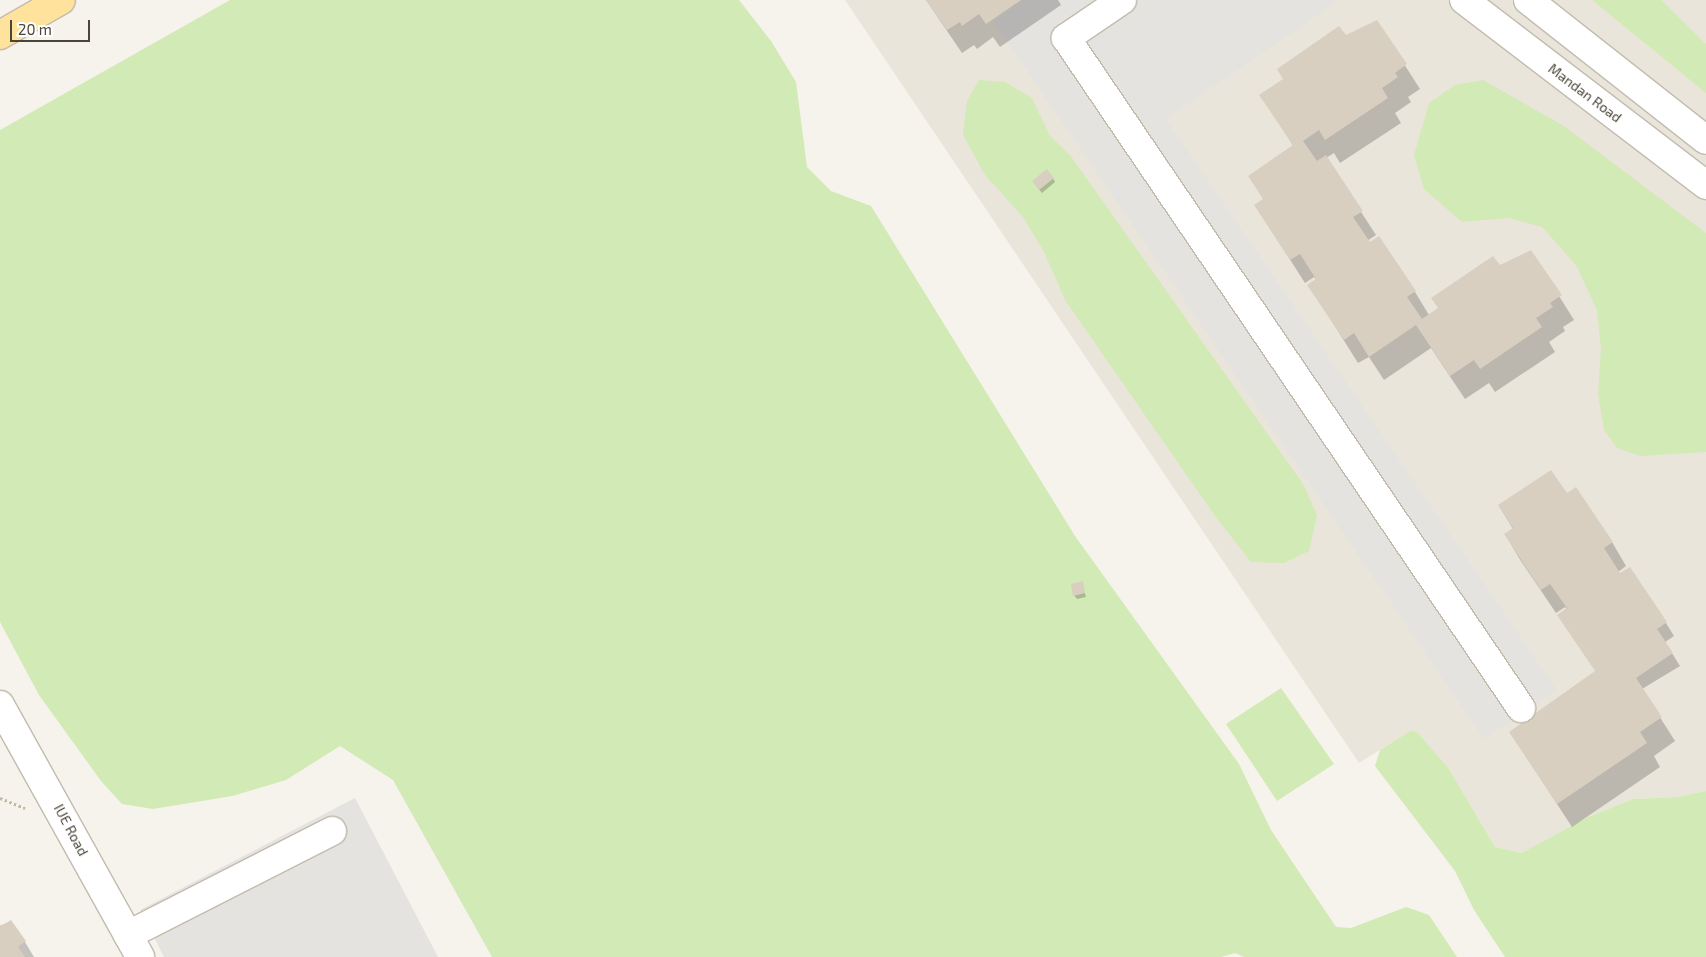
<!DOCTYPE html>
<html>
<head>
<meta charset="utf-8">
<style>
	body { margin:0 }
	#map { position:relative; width:1706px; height:957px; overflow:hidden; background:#f6f3ec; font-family:"Exo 2",sans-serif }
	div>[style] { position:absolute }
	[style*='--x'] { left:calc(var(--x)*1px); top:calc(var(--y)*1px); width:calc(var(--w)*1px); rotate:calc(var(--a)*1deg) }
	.residential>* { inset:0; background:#eae5da }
	.green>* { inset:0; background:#d2eab5 }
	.parking>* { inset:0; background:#e5e3e0 }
	.shadow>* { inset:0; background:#0003 }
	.building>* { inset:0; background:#d8cfc1 }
	.path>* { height:3px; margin-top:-1.5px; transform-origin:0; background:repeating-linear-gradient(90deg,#c4b79f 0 2.5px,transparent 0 5px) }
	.roads { filter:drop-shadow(1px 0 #c2bbae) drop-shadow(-1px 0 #c2bbae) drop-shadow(0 1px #c2bbae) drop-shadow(0 -1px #c2bbae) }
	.minor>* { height:28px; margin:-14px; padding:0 14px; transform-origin:14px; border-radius:14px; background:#fff }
	.major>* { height:28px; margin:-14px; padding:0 14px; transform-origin:14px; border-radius:14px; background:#ffe39c }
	span { translate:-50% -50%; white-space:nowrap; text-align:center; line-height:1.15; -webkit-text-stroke:4px #fff; paint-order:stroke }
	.street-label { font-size:14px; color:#4b4439 }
	.scale { position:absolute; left:10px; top:20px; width:80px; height:22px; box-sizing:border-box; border:2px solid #4b4439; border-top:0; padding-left:6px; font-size:15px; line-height:18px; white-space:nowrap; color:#4b4439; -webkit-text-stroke:4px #fff; paint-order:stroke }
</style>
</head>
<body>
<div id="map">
	<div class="residential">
		<div style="clip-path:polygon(845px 0,1706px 0,1706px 791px,1677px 797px,1633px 799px,1588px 817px,1521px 853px,1495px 847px,1449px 769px,1410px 731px,1359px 763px)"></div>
	</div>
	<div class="green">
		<div style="clip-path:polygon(230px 0,739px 0,771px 41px,796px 82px,807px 167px,831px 191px,871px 206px,1075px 536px,1239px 764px,1271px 830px,1336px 927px,1351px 928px,1406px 907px,1429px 915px,1457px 957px,1244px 957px,1235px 953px,1221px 957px,492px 957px,393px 780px,340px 746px,286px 780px,232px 796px,153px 809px,122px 804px,101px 781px,39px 695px,0 622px,0 130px)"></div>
		<div style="clip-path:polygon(1592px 0,1661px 0,1706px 44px,1706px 93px)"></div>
		<div style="clip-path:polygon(979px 80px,1005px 82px,1032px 98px,1050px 136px,1070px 155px,1303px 484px,1317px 515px,1309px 551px,1284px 563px,1251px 562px,1215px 516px,1065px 300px,1044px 252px,1023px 217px,985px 175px,963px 135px,967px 101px)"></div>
		<div style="clip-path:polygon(1483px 80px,1564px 126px,1706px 233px,1706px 452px,1640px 456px,1617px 448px,1604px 430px,1598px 394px,1601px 348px,1597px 310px,1576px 265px,1542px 227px,1509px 218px,1462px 222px,1424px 189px,1414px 155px,1429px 103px,1455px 85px)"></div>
		<div style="clip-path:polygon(1281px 688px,1334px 764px,1277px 801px,1226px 724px)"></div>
		<div style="clip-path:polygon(1410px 731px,1417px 732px,1449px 769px,1495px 847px,1521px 853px,1588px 817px,1633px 799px,1677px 797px,1706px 791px,1706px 957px,1505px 957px,1474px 910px,1455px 871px,1375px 766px,1380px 750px)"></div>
	</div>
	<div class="parking">
		<div style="clip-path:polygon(1024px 0,1340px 0,1166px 119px,1557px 690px,1484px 739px,993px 21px)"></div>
		<div style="clip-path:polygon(355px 798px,438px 957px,164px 957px,140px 910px)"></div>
	</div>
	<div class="shadow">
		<div style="clip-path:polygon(926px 0,1058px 0,1061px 5px,1000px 47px,993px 37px,977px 49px,974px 45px,962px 53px)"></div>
		<div style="clip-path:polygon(1377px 22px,1420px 89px,1408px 97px,1411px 102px,1395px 113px,1401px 123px,1340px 163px,1334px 153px,1326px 158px,1376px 235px,1367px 241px,1415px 292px,1429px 315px,1499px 267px,1531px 251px,1574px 320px,1563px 327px,1565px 331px,1549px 342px,1555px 352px,1495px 392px,1489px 383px,1465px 399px,1431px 348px,1384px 380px,1369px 357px,1358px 363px,1309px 285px,1316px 280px,1314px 277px,1305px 283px,1255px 205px,1264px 200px,1250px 176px,1294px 147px,1261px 95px,1345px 37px)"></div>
		<div style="clip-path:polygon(1053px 178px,1055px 182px,1042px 193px,1036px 186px)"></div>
		<div style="clip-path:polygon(1566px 495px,1612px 542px,1626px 566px,1618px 572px,1666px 623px,1674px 636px,1665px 642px,1680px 666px,1642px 689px,1675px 741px,1654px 756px,1660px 767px,1572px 827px,1510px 732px,1596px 672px,1567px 610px,1565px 607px,1556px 613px,1519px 558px,1505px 534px,1513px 529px,1499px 506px)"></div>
		<div style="clip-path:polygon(1082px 583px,1086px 597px,1077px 599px,1074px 595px)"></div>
		<div style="clip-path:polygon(11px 921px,25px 942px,34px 957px,0 957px,0 926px)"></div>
	</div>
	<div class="building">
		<div style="clip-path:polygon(926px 0,1021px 0,986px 24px,979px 14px,962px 26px,960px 22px,947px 30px)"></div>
		<div style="clip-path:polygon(1377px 20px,1407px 64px,1395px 73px,1398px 77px,1382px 88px,1388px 98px,1325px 140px,1319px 130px,1303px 141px,1317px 161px,1326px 155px,1363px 211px,1353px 217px,1370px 242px,1379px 236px,1416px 291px,1407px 297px,1422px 319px,1438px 308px,1431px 298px,1493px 256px,1500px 265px,1531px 250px,1562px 295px,1550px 303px,1553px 307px,1536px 318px,1542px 327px,1480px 369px,1474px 360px,1450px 376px,1416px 325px,1369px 357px,1354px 333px,1344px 340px,1307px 285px,1316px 279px,1300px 254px,1290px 260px,1254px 205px,1263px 199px,1248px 176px,1293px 145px,1259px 95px,1283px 79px,1277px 69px,1339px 26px,1346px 35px)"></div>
		<div style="clip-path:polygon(1047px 169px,1054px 178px,1039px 190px,1032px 181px)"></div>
		<div style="clip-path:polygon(1551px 470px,1567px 493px,1576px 487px,1613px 542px,1604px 548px,1620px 573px,1630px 567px,1667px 622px,1657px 629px,1673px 653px,1636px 678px,1662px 717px,1640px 732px,1647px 743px,1557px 804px,1509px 732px,1595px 671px,1557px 615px,1567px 608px,1550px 584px,1541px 590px,1504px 534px,1513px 528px,1498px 505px)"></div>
		<div style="clip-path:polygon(1083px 581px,1085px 593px,1073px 596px,1071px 584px)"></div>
		<div style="clip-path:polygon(11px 920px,26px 941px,18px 947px,25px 957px,0 957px,0 924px,1px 926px)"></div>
	</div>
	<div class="path">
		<div style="--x:0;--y:798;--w:27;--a:22"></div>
	</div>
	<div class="roads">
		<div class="minor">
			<div style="--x:1122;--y:0;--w:68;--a:145.8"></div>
			<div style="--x:1066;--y:38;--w:810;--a:55.82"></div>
			<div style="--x:1464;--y:0;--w:305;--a:37.4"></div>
			<div style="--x:1528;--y:0;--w:226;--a:38.2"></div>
			<div style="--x:0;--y:705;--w:288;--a:60.9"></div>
			<div style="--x:128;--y:935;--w:229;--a:-27"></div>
		</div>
		<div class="major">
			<div style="--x:0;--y:35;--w:70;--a:-29.8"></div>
		</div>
	</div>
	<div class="street-label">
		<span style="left:1585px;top:93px;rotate:37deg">Mandan Road</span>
		<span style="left:71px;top:830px;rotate:62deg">IUE Road</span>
	</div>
	<div class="scale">20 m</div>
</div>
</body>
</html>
